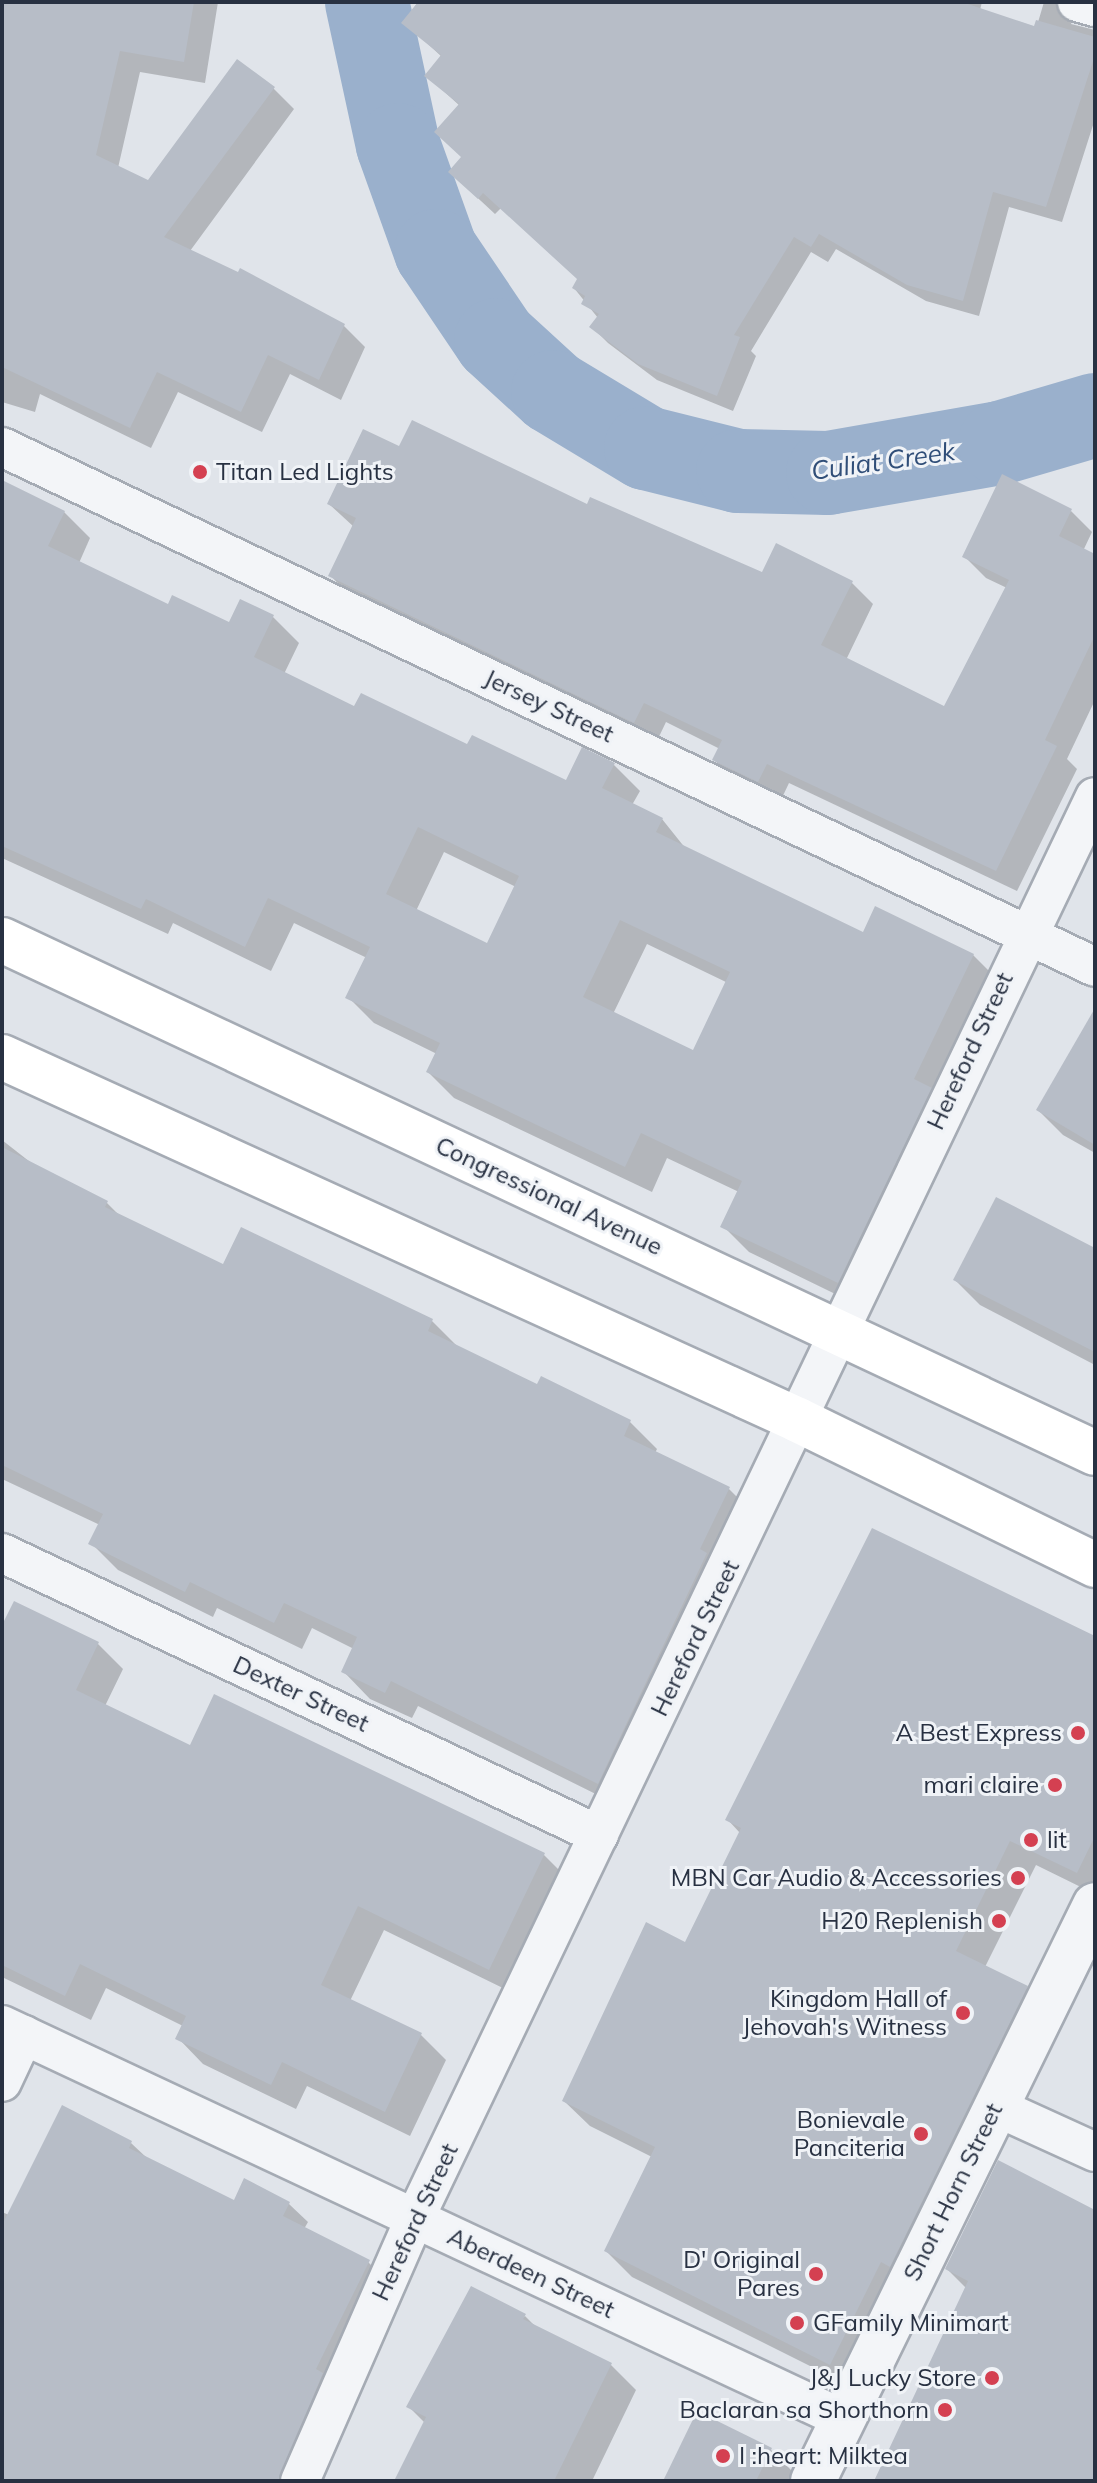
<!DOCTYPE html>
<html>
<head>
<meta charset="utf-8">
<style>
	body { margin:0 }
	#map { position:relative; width:1097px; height:2483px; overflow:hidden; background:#e0e4ea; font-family:Mulish,sans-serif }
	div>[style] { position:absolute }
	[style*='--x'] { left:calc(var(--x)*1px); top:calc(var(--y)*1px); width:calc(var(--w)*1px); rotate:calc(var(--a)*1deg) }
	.shadow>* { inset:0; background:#0003 }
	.river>* { height:84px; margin:-42px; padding:0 42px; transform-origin:42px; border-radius:42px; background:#9ab0cc }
	.building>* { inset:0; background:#b7bdc7 }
	.roads { filter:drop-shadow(2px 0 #a5abb4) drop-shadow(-2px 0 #a5abb4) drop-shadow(0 2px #a5abb4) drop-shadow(0 -2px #a5abb4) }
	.minor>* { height:38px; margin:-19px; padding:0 19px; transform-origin:19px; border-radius:19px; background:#f3f5f8 }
	.tertiary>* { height:44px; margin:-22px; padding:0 22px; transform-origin:22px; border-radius:22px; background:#f3f5f8 }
	.secondary>* { height:44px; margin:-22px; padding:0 22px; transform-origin:22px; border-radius:22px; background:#fff }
	.dots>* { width:22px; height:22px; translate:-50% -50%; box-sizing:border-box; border:4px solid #f0f3f7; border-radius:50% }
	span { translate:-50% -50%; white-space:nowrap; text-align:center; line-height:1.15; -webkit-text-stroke:6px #f0f3f7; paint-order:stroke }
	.poi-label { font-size:24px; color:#283142 }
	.left { translate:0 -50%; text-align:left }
	.right { translate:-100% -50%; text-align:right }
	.street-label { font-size:24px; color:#283142 }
	.water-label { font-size:26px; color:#304e78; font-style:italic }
	.frame { position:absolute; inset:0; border:4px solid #283142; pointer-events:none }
</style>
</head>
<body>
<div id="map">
	<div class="shadow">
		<div style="clip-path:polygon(2px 2px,218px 2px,205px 83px,140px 72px,118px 168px,148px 183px,273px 88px,294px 109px,190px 251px,344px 326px,365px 347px,341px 400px,290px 374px,262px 432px,178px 392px,151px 448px,40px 394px,35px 412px,2px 402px)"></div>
		<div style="clip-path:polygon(418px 2px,982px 2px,980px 10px,1036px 29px,1044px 2px,1078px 2px,1071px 24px,1095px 30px,1095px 119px,1062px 222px,1009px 207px,979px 316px,926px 301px,836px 249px,828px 262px,811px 252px,751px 351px,756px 356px,733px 411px,657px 380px,608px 343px,592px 327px,598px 318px,574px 288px,579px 279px,501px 208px,495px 214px,467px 188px,460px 106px,427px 76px,442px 57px,404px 22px)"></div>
		<div style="clip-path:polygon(400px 449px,588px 507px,763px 575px,852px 583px,873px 604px,846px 660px,944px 709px,1007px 588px,986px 578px,965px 557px,1071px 511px,1092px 532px,1083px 551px,1095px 557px,1095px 700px,1067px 759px,1077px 769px,1017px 891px,789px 783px,780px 802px,736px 781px,714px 760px,720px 749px,666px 722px,656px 743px,351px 597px,330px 575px,354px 527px,329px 504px)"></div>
		<div style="clip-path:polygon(evenodd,2px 483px,64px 512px,90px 538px,79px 563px,169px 606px,230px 625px,273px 617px,299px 643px,284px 674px,355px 708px,567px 783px,613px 764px,640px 791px,632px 805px,662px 819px,686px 849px,864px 934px,973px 955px,999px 981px,864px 1308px,749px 1252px,723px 1226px,739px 1192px,667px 1158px,652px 1192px,454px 1098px,428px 1072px,437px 1054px,374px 1023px,348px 997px,367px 958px,294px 923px,271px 971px,173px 923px,168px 934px,2px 858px,2px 483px,444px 852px,516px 887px,488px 946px,416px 911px,444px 852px,2px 483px,647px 944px,728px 983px,694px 1053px,613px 1014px,647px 944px)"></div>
		<div style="clip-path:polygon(1095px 1046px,1095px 1153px,1063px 1135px,1038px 1110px)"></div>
		<div style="clip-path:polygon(2px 1140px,39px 1169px,107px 1203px,120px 1216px,224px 1267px,242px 1230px,432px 1321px,459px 1348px,538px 1387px,630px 1422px,657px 1449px,655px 1453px,729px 1489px,756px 1516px,626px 1809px,418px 1706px,412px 1718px,370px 1699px,343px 1671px,354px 1649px,312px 1628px,302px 1649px,217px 1608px,213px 1617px,118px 1570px,91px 1543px,100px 1525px,2px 1479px)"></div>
		<div style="clip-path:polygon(1095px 1251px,1095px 1365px,980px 1305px,955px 1280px)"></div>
		<div style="clip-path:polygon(2px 1628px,98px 1644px,123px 1669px,105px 1706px,191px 1747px,544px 1855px,569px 1880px,515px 1994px,384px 1930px,350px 2001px,421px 2035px,446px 2060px,410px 2136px,307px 2086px,296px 2109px,203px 2064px,178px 2038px,183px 2026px,106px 1988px,91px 2020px,2px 1977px)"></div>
		<div style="clip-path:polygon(1095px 1637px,1095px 1894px,1036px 1865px,985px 1967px,1026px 1988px,1052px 2013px,856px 2389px,632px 2277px,606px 2251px,652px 2157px,590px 2126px,564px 2101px,686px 1944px,740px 1833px,728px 1820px)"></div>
		<div style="clip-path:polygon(131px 2143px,148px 2159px,235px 2203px,289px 2204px,308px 2222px,304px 2229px,368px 2262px,387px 2281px,304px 2481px,2px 2481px,2px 2212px,9px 2215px)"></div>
		<div style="clip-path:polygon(1095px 2212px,1095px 2481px,876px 2481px,967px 2289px,947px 2269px)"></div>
		<div style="clip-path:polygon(525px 2316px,538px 2329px,611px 2365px,636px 2390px,592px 2481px,396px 2481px,425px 2423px,409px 2407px)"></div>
		<div style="clip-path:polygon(771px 2450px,796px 2475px,793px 2481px,665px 2481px)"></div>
	</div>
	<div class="river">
		<div style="--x:367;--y:2;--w:146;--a:77.8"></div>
		<div style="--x:398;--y:145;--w:113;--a:70.3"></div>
		<div style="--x:436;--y:251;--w:107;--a:56"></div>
		<div style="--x:496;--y:340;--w:77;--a:42.4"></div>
		<div style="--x:553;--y:392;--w:109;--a:31.1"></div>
		<div style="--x:646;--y:448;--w:95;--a:14"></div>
		<div style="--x:738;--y:471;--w:90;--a:1.3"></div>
		<div style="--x:828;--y:473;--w:175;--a:-9.9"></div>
		<div style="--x:1000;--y:443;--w:99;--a:-16.4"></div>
	</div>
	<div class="building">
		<div style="clip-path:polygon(2px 2px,194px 2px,184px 62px,120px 51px,96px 155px,148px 180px,237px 59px,275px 87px,164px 237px,238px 272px,240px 268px,345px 324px,319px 380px,268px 355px,241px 412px,157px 372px,130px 428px,2px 367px)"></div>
		<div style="clip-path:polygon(418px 2px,962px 2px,1034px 26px,1036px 20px,1095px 37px,1095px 55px,1046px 207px,993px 192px,963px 301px,907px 285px,819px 234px,811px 247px,794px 237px,734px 335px,740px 337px,717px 396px,638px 364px,589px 327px,599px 314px,581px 304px,585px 296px,572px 288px,577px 279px,483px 193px,478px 199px,448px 172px,461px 157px,434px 132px,459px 104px,424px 76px,441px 55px,401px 23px)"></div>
		<div style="clip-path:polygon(412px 420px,587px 504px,590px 497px,762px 572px,776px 543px,853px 581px,821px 645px,944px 706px,1009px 580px,962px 557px,1002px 474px,1072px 509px,1059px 536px,1095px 554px,1095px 635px,1045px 740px,1057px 746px,996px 871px,767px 764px,758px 782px,712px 760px,722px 740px,644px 703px,634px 723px,328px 576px,356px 518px,327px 504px,363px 429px,399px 446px)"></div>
		<div style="clip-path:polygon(evenodd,2px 480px,65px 511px,48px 546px,168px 604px,172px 595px,229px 622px,240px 599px,274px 615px,254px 657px,354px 706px,361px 693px,467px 744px,472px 735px,566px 780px,582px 747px,615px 763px,602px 788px,663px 818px,656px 832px,863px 932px,875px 906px,974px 954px,914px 1079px,932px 1088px,838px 1283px,720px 1227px,742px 1181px,641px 1133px,625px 1167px,426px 1072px,440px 1043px,345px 998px,370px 947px,268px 898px,245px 947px,146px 899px,141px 909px,2px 846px,2px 480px,418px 827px,519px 876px,487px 943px,386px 894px,418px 827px,2px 480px,620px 920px,730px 972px,693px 1050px,583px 997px,620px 920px)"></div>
		<div style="clip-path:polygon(1095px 1008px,1095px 1145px,1036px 1110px)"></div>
		<div style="clip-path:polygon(2px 1147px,108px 1201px,105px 1207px,223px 1264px,241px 1227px,433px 1319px,428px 1331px,537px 1384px,541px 1376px,631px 1420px,624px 1436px,730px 1487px,700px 1549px,707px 1553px,598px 1784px,391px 1681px,385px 1693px,341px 1672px,357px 1637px,284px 1603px,274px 1623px,190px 1582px,185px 1592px,88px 1544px,103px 1514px,2px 1465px)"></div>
		<div style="clip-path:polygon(996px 1197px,1095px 1248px,1095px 1352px,953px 1280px)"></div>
		<div style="clip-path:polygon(872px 1528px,1095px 1636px,1095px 1836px,1077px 1873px,1010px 1841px,956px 1951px,1028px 1986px,890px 2267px,881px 2262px,830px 2365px,604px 2251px,655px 2147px,562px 2101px,646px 1922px,685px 1942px,741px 1828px,725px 1820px)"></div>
		<div style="clip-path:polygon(14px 1601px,99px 1642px,76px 1690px,190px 1745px,214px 1694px,545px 1853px,489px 1970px,358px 1906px,321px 1985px,422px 2033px,385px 2112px,282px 2062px,271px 2085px,175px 2039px,186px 2016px,80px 1964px,65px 1996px,2px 1965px,2px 1625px)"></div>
		<div style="clip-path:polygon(62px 2105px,132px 2141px,129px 2148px,234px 2200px,244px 2178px,290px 2202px,283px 2216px,370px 2260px,316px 2369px,323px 2373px,278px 2481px,2px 2481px,2px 2225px)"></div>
		<div style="clip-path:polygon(998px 2160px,1095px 2210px,1095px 2481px,874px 2481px,968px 2281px,945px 2269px)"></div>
		<div style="clip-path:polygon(471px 2286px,526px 2314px,523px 2319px,612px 2363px,554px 2481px,394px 2481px,426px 2417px,406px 2407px)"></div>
		<div style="clip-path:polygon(697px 2411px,772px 2448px,756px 2481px,663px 2481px)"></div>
	</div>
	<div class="roads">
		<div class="minor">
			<div style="--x:1077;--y:2;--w:19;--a:16"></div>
			<div style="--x:2;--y:447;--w:1210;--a:25.44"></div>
			<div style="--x:2;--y:1553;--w:660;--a:25.28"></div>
			<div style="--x:2;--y:2025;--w:929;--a:25.1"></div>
			<div style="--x:2;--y:2082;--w:52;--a:-64.9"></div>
			<div style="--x:994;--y:2106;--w:111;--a:24.5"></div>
			<div style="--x:300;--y:2481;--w:287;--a:-66.4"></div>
			<div style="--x:415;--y:2218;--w:1575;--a:-64.43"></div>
		</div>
		<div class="tertiary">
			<div style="--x:813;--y:2481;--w:641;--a:-63.91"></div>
		</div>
		<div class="secondary">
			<div style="--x:2;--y:940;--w:1207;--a:25.14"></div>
			<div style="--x:2;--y:1057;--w:875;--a:24.51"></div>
			<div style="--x:798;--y:1420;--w:331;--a:26"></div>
		</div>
	</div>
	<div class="dots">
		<div style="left:200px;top:472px;background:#d44051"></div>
		<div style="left:1078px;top:1733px;background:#d44051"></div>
		<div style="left:1055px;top:1785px;background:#d44051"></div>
		<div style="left:1031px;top:1840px;background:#d44051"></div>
		<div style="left:1018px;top:1878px;background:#d44051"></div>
		<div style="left:999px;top:1921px;background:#d44051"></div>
		<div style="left:963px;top:2013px;background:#d44051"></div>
		<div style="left:921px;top:2134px;background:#d44051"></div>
		<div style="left:816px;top:2274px;background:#d44051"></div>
		<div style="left:797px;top:2323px;background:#d44051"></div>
		<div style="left:992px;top:2378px;background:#d44051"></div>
		<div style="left:945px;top:2410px;background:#d44051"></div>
		<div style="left:723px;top:2456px;background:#d44051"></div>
	</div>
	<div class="poi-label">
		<span class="left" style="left:216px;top:472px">Titan Led Lights</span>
		<span class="right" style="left:1062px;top:1733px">A Best Express</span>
		<span class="right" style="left:1039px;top:1785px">mari claire</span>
		<span class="left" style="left:1047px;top:1840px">lit</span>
		<span class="right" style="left:1002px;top:1878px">MBN Car Audio &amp; Accessories</span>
		<span class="right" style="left:983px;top:1921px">H20 Replenish</span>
		<span class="right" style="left:947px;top:2013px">Kingdom Hall of<br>Jehovah's Witness</span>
		<span class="right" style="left:905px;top:2134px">Bonievale<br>Panciteria</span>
		<span class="right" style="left:800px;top:2274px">D' Original<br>Pares</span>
		<span class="left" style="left:813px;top:2323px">GFamily Minimart</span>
		<span class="right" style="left:976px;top:2378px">J&amp;J Lucky Store</span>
		<span class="right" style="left:929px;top:2410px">Baclaran sa Shorthorn</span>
		<span class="left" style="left:739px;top:2456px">I :heart: Milktea</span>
	</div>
	<div class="street-label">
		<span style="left:549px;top:706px;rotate:25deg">Jersey Street</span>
		<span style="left:970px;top:1051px;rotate:-65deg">Hereford Street</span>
		<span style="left:549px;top:1196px;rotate:25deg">Congressional Avenue</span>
		<span style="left:695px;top:1638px;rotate:-64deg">Hereford Street</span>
		<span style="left:301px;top:1694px;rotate:25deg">Dexter Street</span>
		<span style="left:953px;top:2192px;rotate:-64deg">Short Horn Street</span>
		<span style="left:415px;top:2222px;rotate:-65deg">Hereford Street</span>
		<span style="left:531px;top:2273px;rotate:25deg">Aberdeen Street</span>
	</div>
	<div class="water-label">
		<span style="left:883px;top:461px;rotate:-8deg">Culiat Creek</span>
	</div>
	<div class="frame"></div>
</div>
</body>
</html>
